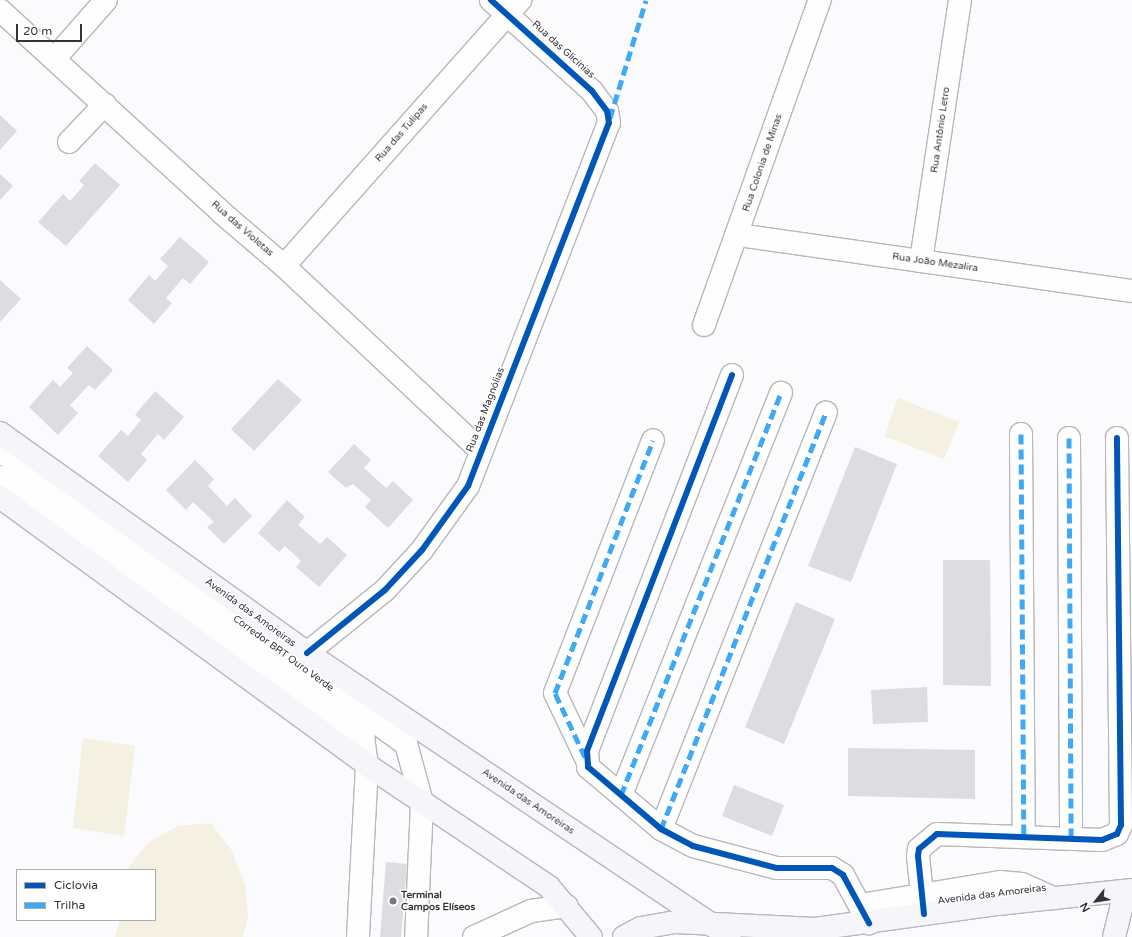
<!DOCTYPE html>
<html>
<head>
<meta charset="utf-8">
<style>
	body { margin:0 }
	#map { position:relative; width:1132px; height:937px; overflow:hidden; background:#fbfafc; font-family:"Varela Round",sans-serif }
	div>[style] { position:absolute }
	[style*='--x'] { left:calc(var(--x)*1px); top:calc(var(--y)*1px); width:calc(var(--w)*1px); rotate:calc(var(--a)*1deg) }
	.green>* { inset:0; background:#f4f1e2 }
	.building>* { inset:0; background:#dddce0 }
	.roads { filter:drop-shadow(1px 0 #b8b7bb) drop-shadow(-1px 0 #b8b7bb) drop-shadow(0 1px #b8b7bb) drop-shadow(0 -1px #b8b7bb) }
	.minor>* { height:22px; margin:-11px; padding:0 11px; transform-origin:11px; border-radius:11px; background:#fefeff }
	.major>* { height:22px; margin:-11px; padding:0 11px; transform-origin:11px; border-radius:11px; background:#f6f5f9 }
	.quiet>* { height:5px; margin-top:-2.5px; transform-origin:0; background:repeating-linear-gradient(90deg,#3fa9f5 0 10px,transparent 0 15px) }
	.cycleway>* { height:6px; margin:-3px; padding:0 3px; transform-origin:3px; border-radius:3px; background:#0057b8 }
	.dots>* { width:11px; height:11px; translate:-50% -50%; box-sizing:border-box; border:2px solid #fff; border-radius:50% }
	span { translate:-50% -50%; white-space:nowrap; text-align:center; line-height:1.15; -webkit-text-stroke:3px #fff; paint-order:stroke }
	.street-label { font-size:10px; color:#35333a }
	.poi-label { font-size:10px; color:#35333a; font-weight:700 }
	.left { translate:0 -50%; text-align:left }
	.legend { position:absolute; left:16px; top:869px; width:140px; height:52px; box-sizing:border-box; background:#fff; border:1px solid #aeadb0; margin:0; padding:5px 7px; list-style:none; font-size:12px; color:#35333a }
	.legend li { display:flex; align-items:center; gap:8px; height:20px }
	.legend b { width:20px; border:1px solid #aeadb0 }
	.north { position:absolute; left:1076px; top:881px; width:40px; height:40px; -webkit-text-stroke:3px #fff; paint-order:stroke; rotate:240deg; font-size:11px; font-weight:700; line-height:16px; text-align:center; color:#35333a }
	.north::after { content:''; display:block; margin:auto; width:14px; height:18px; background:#35333a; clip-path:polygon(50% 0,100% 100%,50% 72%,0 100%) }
	.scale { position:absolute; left:16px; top:24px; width:66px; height:18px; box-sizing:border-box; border:2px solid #35333a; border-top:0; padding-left:5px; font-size:12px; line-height:14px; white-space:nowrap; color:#35333a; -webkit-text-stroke:3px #fff; paint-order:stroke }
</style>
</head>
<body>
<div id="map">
	<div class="green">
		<div style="clip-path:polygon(898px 398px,959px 422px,944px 459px,884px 436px)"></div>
		<div style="clip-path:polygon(83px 738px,135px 746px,124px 836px,73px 828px)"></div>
		<div style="clip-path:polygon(211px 823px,232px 851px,245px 884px,248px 916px,243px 937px,115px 937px,120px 920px,155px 920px,155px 870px,127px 870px,148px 843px,178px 826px)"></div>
	</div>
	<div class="building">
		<div style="clip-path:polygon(0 115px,17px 131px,0 150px)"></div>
		<div style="clip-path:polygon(95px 163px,120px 185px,66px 246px,38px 222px,63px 194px,70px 201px,84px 185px,79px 181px)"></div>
		<div style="clip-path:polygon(0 174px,13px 186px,0 200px)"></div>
		<div style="clip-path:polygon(180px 237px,209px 262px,190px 284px,183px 278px,166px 298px,172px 303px,154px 324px,128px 300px,149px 275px,155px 281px,168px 266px,160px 259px)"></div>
		<div style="clip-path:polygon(0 280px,21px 299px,0 322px)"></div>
		<div style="clip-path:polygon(87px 346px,113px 370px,95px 390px,89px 385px,70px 405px,78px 413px,58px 435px,29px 407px,53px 380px,60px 387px,73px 373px,67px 368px)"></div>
		<div style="clip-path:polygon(278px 379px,302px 400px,254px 451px,231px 429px)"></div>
		<div style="clip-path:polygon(155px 391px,184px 417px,164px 440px,158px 434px,141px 454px,147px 460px,128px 482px,98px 456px,121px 430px,128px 436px,141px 420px,135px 415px)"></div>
		<div style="clip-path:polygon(354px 444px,371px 460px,364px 468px,386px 488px,393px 481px,413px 500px,388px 528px,365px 507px,371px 500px,353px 484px,346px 488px,328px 472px)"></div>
		<div style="clip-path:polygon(855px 447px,897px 464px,851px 582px,808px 566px)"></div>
		<div style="clip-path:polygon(195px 460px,214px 479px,208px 486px,227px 506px,235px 498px,252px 516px,224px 544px,207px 527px,214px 522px,193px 502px,186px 510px,166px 490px)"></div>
		<div style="clip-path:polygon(287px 500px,305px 517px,298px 525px,320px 544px,327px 537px,347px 555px,319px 587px,296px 567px,301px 561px,285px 546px,279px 552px,258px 533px)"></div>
		<div style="clip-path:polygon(943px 560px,990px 560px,991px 686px,943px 685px)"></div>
		<div style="clip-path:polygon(796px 602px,835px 619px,784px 744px,745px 727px)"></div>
		<div style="clip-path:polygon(927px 687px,928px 722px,873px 724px,871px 690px)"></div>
		<div style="clip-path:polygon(848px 748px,975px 750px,975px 799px,848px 796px)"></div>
		<div style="clip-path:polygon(734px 785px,784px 805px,772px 836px,722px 816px)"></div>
		<div style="clip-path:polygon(386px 862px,407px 864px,401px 937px,380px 937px)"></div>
	</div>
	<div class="roads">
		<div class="minor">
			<div style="--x:0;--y:10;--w:301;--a:42.4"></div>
			<div style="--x:222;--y:213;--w:82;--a:40.5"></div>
			<div style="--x:284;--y:266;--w:270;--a:43.2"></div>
			<div style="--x:55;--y:58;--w:77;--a:-48.7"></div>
			<div style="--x:69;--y:142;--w:52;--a:-46.5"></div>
			<div style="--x:738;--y:235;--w:398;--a:8.1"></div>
			<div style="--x:921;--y:261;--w:264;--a:-81.5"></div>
			<div style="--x:284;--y:266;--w:356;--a:-48.4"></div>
			<div style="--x:704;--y:325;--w:345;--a:-70.4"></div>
			<div style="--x:732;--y:375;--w:403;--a:111.1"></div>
			<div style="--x:587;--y:751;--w:16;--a:86"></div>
			<div style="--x:588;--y:767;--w:96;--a:40.3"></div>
			<div style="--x:661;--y:829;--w:36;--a:28"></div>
			<div style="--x:693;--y:846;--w:87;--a:14.7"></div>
			<div style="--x:777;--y:868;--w:55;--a:0"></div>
			<div style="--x:832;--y:868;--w:13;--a:32"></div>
			<div style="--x:843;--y:875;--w:55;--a:61.6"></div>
			<div style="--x:1021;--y:434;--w:402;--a:89.6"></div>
			<div style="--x:1069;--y:438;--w:399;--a:89.7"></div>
			<div style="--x:0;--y:451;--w:501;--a:35.82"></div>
			<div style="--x:406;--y:744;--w:60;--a:74.6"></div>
			<div style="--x:422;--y:802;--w:135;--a:92.5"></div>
			<div style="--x:0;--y:477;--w:447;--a:35.6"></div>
			<div style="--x:363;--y:737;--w:28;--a:82"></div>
			<div style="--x:367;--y:765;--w:172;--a:93"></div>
			<div style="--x:307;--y:653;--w:100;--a:-38.9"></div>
			<div style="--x:385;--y:590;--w:54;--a:-47.2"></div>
			<div style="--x:422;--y:550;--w:79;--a:-54.3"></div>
			<div style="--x:468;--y:486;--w:389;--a:-68.8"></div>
			<div style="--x:609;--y:123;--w:12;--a:-99"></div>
			<div style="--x:607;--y:111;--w:25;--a:-127"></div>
			<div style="--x:592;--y:91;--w:136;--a:-138"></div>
			<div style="--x:587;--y:760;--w:74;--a:-115.5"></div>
			<div style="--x:555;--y:693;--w:271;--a:-68.8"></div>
			<div style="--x:621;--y:795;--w:433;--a:-68.3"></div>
			<div style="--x:661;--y:829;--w:448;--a:-68.4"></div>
			<div style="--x:860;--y:905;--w:142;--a:-9.3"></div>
			<div style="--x:1000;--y:882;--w:22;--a:5"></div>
			<div style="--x:1022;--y:884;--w:35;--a:24"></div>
			<div style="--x:924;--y:914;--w:58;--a:-95.9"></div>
			<div style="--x:918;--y:856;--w:7;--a:-82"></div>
			<div style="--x:919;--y:849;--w:23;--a:-40"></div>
			<div style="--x:937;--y:834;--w:165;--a:2.1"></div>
			<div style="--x:1102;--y:840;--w:16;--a:-22"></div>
			<div style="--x:1117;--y:834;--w:10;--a:-66"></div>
			<div style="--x:1121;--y:825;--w:387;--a:-90.6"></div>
			<div style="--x:474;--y:937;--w:63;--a:-24.5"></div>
			<div style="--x:531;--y:911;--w:36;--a:-8"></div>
		</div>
		<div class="major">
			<div style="--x:0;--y:433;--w:378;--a:35.6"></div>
			<div style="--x:307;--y:653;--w:509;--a:33.88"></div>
			<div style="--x:0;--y:497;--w:454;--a:36.1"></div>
			<div style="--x:367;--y:765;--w:219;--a:33.8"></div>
			<div style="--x:549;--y:887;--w:65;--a:50"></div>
			<div style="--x:624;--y:937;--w:19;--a:-28"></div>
			<div style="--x:641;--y:928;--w:36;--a:-10"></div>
			<div style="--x:676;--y:922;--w:139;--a:2.9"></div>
			<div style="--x:815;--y:929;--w:185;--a:-7.8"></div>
			<div style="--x:998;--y:904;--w:135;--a:-6"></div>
			<div style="--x:1114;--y:937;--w:30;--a:-76"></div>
			<div style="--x:1121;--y:908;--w:19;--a:-54"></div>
		</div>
	</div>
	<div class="quiet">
		<div style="--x:610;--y:118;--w:123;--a:-73"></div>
		<div style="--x:1021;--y:434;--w:402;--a:89.6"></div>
		<div style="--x:1069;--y:438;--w:399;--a:89.7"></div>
		<div style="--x:585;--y:757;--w:71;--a:-115.1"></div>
		<div style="--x:555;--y:693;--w:271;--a:-68.8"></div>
		<div style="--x:621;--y:795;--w:433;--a:-68.3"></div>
		<div style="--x:661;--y:829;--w:448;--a:-68.4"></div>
	</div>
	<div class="cycleway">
		<div style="--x:732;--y:375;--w:403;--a:111.1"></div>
		<div style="--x:587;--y:751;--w:16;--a:86"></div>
		<div style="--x:588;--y:767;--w:96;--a:40.3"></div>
		<div style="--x:661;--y:829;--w:36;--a:28"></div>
		<div style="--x:693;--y:846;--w:87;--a:14.7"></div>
		<div style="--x:777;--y:868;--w:55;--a:0"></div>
		<div style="--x:832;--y:868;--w:13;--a:32"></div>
		<div style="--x:843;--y:875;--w:55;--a:61.6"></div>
		<div style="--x:307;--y:653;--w:100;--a:-38.9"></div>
		<div style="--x:385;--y:590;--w:54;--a:-47.2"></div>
		<div style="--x:422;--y:550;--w:79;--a:-54.3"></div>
		<div style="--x:468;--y:486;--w:389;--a:-68.8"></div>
		<div style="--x:609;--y:123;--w:12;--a:-99"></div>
		<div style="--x:607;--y:111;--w:25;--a:-127"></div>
		<div style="--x:592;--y:91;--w:136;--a:-138"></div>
		<div style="--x:924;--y:914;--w:58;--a:-95.9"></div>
		<div style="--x:918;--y:856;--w:7;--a:-82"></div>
		<div style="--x:919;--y:849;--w:23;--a:-40"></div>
		<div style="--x:937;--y:834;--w:165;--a:2.1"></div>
		<div style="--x:1102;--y:840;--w:16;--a:-22"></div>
		<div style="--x:1117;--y:834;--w:10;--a:-66"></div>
		<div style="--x:1121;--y:825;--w:387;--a:-90.6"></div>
	</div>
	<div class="dots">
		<div style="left:393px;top:901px;background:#7a797e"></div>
	</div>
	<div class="street-label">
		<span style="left:563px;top:50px;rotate:42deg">Rua das Glicínias</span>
		<span style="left:941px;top:130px;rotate:-82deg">Rua Antônio Letro</span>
		<span style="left:402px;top:133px;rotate:-49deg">Rua das Tulipas</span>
		<span style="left:763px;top:163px;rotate:-71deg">Rua Colonia de Minas</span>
		<span style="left:242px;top:229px;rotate:41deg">Rua das Violetas</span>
		<span style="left:935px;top:263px;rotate:8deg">Rua João Mezalira</span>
		<span style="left:486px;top:410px;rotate:-69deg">Rua das Magnólias</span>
		<span style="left:250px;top:613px;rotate:36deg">Avenida das Amoreiras</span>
		<span style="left:283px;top:654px;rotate:36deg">Corredor BRT Ouro Verde</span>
		<span style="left:528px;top:802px;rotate:34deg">Avenida das Amoreiras</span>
		<span style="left:992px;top:895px;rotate:-7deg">Avenida das Amoreiras</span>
	</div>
	<div class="poi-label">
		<span class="left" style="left:401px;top:901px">Terminal<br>Campos Elíseos</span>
	</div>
	<ul class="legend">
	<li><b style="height:5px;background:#0057b8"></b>Ciclovia</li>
	<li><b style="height:5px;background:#3fa9f5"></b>Trilha</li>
	</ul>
	<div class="north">N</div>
	<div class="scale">20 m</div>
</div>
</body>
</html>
